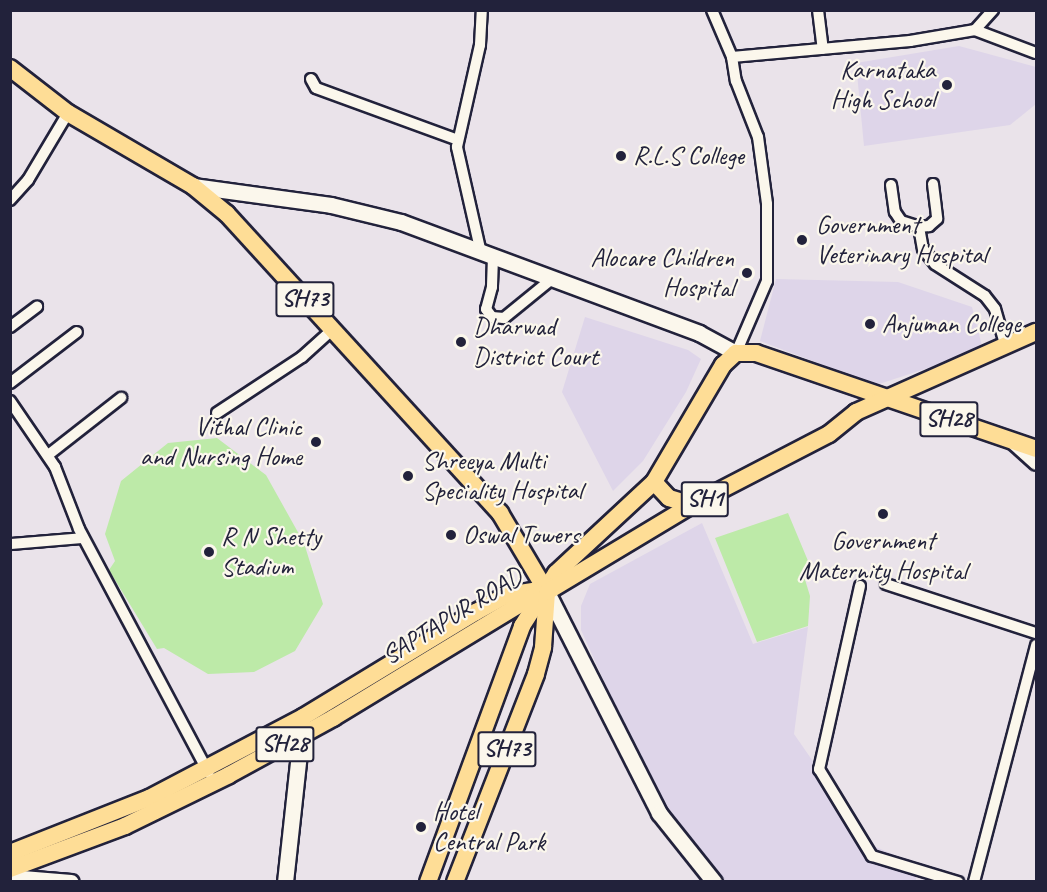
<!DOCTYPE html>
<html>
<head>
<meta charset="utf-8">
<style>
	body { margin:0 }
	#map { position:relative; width:1047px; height:892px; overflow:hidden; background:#eae3ea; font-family:Caveat,sans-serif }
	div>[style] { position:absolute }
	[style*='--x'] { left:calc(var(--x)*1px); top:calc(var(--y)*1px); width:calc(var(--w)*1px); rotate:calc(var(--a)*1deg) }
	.built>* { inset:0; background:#ded5e9 }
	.green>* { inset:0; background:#bdeaa8 }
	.roads { filter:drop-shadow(2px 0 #22223b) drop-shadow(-2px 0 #22223b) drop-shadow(0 2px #22223b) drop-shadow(0 -2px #22223b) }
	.street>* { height:10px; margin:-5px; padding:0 5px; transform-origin:5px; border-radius:5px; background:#fbf7ec }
	.secondary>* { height:15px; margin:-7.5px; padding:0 7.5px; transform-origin:7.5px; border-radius:7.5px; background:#fbf7ec }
	.primary>* { height:16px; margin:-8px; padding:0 8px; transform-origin:8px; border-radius:8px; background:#fedd96 }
	.dots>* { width:16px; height:16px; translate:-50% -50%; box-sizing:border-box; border:3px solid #fbf7ec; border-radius:50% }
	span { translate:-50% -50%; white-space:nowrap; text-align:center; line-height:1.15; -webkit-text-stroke:4.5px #fbf7ec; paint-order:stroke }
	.shield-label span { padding:2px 4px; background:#fbf7ec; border:2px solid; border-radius:4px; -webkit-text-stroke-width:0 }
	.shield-label { font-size:24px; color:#22223b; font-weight:700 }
	.poi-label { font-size:26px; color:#22223b }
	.right { translate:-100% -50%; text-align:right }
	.left { translate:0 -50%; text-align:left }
	.street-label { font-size:26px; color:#22223b }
	.frame { position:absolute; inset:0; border:12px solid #22223b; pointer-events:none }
</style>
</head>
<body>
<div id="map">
	<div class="built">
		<div style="clip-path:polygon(959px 46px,1036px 67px,1036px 104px,1010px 125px,864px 146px,856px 63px)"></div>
		<div style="clip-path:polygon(776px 279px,898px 282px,972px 307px,983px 350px,876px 385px,760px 341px)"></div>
		<div style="clip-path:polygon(585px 317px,688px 350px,701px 359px,686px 392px,643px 461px,613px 491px,562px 392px)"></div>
		<div style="clip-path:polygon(702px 523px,753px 644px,808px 627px,794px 734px,871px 845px,916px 864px,916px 881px,717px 881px,663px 812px,581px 630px,581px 606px,590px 584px)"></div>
	</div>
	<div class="green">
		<div style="clip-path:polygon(217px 438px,266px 475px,304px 543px,323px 604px,295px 651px,254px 672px,208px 674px,164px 648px,157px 649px,109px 570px,115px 561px,105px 534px,121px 481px,168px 443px)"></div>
		<div style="clip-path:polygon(788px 513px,811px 568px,803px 573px,810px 596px,808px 626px,757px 642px,715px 538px)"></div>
	</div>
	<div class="roads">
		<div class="street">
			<div style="--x:712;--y:10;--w:51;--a:66.9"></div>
			<div style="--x:732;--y:57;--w:24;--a:81"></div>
			<div style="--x:736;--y:81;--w:60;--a:68.6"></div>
			<div style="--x:758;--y:137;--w:68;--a:82.3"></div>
			<div style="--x:767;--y:204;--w:77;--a:90"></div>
			<div style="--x:767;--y:281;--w:78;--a:113.3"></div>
			<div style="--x:818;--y:10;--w:39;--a:83"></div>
			<div style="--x:975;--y:30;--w:27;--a:-48"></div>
			<div style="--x:732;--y:57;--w:179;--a:-5.1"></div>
			<div style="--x:910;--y:41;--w:66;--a:-9.6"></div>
			<div style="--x:975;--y:30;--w:65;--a:20.7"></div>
			<div style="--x:311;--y:79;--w:10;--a:61"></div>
			<div style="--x:316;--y:88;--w:151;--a:20.1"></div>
			<div style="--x:933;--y:184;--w:35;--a:83"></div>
			<div style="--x:937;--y:219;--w:11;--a:139"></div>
			<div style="--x:929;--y:226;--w:10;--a:174"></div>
			<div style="--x:919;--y:227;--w:22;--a:80"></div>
			<div style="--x:923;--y:249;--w:19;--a:51"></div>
			<div style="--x:935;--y:264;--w:59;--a:32.6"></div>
			<div style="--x:985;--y:296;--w:16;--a:52"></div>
			<div style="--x:995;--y:309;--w:40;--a:74"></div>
			<div style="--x:891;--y:185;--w:27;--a:82"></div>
			<div style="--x:895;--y:212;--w:11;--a:56"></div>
			<div style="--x:901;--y:221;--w:19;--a:18"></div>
			<div style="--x:10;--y:200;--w:27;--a:-48"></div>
			<div style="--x:28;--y:180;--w:78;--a:-59.2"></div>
			<div style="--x:481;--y:253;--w:109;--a:-102.8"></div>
			<div style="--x:457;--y:147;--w:105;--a:-77.3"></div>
			<div style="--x:480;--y:45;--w:35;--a:-87"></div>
			<div style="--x:493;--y:257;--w:30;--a:92"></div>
			<div style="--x:492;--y:287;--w:23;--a:105"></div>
			<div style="--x:486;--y:309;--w:10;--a:53"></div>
			<div style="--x:492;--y:317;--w:12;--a:5"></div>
			<div style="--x:504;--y:318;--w:62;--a:-39.1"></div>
			<div style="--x:10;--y:327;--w:34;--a:-37"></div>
			<div style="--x:10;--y:383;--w:84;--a:-37.3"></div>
			<div style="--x:10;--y:401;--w:80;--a:55.7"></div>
			<div style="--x:55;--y:467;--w:66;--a:68.8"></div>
			<div style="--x:79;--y:529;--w:276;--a:62"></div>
			<div style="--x:217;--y:413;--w:102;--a:-33.4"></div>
			<div style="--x:302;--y:357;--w:42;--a:-42.1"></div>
			<div style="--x:48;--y:455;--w:93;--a:-38"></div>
			<div style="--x:10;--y:544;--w:73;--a:-4.7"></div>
			<div style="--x:886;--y:584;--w:158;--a:18.1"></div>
			<div style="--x:860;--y:586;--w:188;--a:102.6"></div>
			<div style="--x:819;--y:769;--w:102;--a:58.7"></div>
			<div style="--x:872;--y:856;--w:90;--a:16.8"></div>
			<div style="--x:974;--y:882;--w:245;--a:-75.3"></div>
		</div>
		<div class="secondary">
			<div style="--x:193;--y:186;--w:139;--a:7.8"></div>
			<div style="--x:331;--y:205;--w:72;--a:13.7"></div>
			<div style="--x:401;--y:222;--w:318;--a:20.4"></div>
			<div style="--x:699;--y:333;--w:42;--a:28.4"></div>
			<div style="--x:1015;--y:443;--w:28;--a:42"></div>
			<div style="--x:547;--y:592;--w:248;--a:63.1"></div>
			<div style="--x:659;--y:813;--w:88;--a:51.4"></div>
			<div style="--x:10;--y:877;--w:61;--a:4.7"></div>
			<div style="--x:285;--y:882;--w:157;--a:-83.8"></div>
		</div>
		<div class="primary">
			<div style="--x:10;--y:68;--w:73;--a:37.8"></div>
			<div style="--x:68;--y:113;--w:145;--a:30.3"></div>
			<div style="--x:193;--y:186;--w:44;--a:39.5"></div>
			<div style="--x:227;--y:214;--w:405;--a:47.6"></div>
			<div style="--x:500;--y:513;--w:92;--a:59.3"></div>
			<div style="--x:654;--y:482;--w:22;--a:47"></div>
			<div style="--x:669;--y:498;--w:24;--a:17"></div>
			<div style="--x:10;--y:853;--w:149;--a:-21.6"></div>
			<div style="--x:149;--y:798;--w:174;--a:-27.7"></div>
			<div style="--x:303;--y:717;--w:202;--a:-31.3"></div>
			<div style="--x:476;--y:612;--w:35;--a:-29"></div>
			<div style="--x:507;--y:595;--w:31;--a:-9"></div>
			<div style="--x:10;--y:869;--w:123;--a:-20.5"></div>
			<div style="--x:125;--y:826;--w:116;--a:-26.1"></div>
			<div style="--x:229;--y:775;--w:119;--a:-28.7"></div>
			<div style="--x:333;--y:718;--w:245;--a:-31.3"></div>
			<div style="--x:428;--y:882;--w:273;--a:-69.8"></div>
			<div style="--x:522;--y:626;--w:63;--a:-57.3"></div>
			<div style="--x:556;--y:573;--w:134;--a:-42.9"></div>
			<div style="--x:654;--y:482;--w:136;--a:-59.5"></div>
			<div style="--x:723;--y:365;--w:18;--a:-43"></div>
			<div style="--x:736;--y:353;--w:20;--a:0"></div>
			<div style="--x:756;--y:353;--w:296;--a:18.9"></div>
			<div style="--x:455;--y:882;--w:223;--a:-68.7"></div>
			<div style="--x:536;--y:674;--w:28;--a:-75"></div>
			<div style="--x:543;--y:647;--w:55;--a:-85.8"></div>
			<div style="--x:547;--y:592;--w:169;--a:-31"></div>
			<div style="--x:692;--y:505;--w:154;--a:-27.4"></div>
			<div style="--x:829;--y:434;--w:35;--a:-39"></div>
			<div style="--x:856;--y:412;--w:197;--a:-24"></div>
		</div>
	</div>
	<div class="dots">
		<div style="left:947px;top:85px;background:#22223b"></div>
		<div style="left:621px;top:156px;background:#22223b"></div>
		<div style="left:802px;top:240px;background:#22223b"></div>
		<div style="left:747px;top:273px;background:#22223b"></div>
		<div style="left:870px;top:324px;background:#22223b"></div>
		<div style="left:461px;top:342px;background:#22223b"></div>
		<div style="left:316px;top:442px;background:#22223b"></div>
		<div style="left:408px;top:476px;background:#22223b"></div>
		<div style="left:883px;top:514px;background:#22223b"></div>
		<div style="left:451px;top:535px;background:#22223b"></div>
		<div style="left:209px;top:552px;background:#22223b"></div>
		<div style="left:421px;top:827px;background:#22223b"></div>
	</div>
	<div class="shield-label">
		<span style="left:305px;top:299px">SH73</span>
		<span style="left:949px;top:419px">SH28</span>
		<span style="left:705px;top:499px">SH1</span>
		<span style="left:285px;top:744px">SH28</span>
		<span style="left:507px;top:749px">SH73</span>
	</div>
	<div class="poi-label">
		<span class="right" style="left:935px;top:85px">Karnataka<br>High School</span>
		<span class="left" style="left:633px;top:156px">R.L.S College</span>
		<span class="left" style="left:816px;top:240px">Government<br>Veterinary Hospital</span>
		<span class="right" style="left:734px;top:273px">Alocare Children<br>Hospital</span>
		<span class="left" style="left:882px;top:324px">Anjuman College</span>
		<span class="left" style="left:473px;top:342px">Dharwad<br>District Court</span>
		<span class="right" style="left:302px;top:442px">Vithal Clinic<br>and Nursing Home</span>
		<span class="left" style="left:422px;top:476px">Shreeya Multi<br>Speciality Hospital</span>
		<span class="left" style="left:463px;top:535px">Oswal Towers</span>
		<span class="left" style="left:221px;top:552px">R N Shetty<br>Stadium</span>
		<span style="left:883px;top:556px">Government<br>Maternity Hospital</span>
		<span class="left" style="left:433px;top:827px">Hotel<br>Central Park</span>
	</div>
	<div class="street-label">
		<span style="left:452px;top:616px;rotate:-32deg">SAPTAPUR ROAD</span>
	</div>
	<div class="frame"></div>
</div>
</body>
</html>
